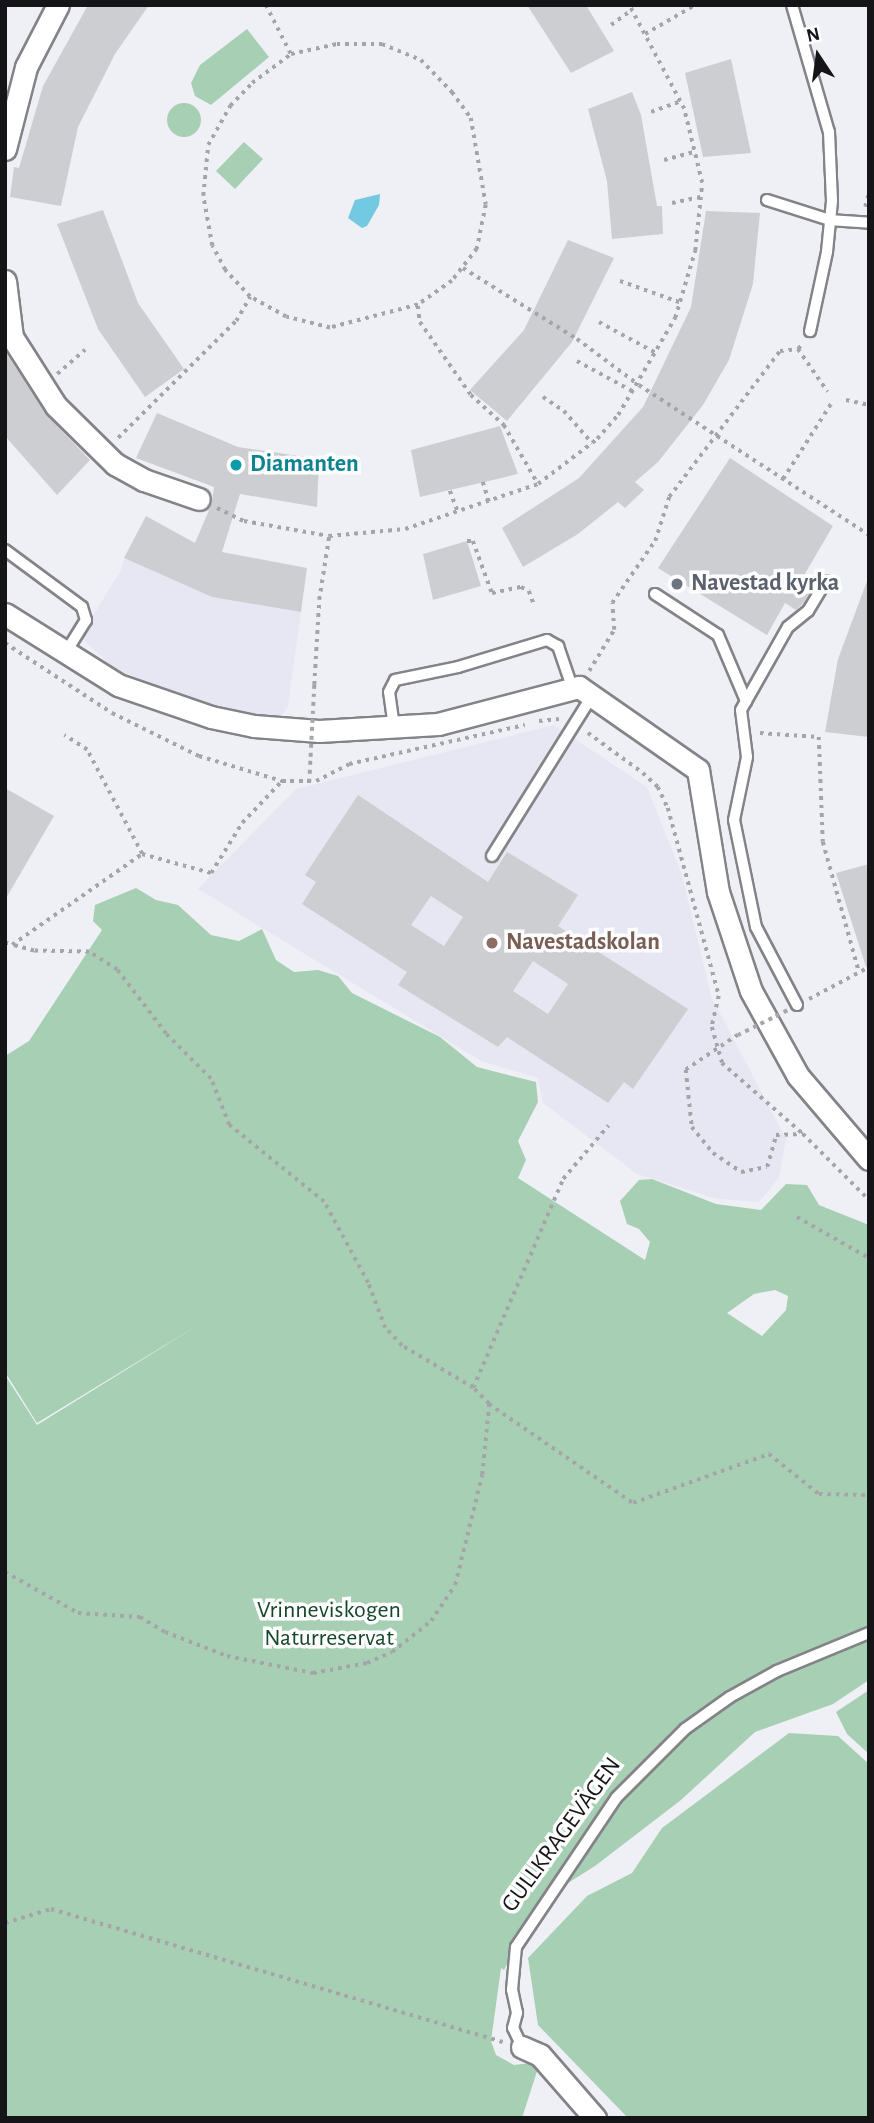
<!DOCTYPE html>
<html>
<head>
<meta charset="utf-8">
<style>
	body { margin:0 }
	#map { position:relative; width:874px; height:2123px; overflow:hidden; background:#eff0f5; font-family:"Alegreya Sans",sans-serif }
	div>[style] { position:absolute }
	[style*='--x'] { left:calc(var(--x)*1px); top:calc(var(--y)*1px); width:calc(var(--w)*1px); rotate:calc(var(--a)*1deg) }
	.built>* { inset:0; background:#e7e7f4 }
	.green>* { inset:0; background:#a7cfb4 }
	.round { border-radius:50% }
	.water>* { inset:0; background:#72c9e1 }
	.building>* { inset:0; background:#cdced2 }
	.path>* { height:3.5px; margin-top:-1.75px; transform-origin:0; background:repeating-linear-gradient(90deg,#a5a5a9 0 3.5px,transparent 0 8.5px) }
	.roads { filter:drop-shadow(2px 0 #838388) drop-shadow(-2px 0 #838388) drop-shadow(0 2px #838388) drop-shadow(0 -2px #838388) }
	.lane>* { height:10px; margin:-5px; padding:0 5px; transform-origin:5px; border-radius:5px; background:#fff }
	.street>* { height:21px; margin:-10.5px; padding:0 10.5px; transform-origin:10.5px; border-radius:10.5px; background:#fff }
	.path-bridge>* { height:3.5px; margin-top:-1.75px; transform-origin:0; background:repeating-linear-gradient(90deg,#a5a5a9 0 3.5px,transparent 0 8.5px) }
	.dots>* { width:19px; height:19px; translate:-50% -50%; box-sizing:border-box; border:4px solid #fdfdfe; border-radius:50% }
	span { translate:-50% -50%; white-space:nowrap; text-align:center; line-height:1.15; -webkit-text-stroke:7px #fdfdfe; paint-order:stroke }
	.culture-label { font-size:24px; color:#0d838f; font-weight:700 }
	.left { translate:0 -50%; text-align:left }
	.worship-label { font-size:24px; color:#5b616d; font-weight:700 }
	.education-label { font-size:24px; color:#785e54; font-weight:700 }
	.park-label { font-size:24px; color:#14462a }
	.street-label { font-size:24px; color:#151517 }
	.frame { position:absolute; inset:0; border:7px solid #151517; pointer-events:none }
	.north { position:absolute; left:783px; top:21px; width:70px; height:70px; -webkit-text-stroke:5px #fdfdfe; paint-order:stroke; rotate:347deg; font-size:19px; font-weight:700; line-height:28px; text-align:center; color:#151517 }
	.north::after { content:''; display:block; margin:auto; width:24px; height:32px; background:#151517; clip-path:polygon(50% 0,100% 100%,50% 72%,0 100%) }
</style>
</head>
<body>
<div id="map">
	<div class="built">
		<div style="clip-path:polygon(124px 558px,212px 597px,301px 612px,288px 706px,281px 718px,226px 709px,142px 681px,113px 667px,80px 637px,121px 570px)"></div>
		<div style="clip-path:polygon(554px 725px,647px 787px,682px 875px,711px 996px,786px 1139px,779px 1178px,759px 1202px,717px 1199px,637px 1174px,543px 1103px,538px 1078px,481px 1061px,198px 889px,296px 789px)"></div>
	</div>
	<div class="green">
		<div style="clip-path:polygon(247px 29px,269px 57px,211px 105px,195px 96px,191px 83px,200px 65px)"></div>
		<div class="round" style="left:167px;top:103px;width:34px;height:34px"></div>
		<div style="clip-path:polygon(244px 142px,263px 159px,235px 189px,216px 171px)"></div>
		<div style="clip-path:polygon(evenodd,136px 888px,156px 900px,178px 905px,211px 935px,239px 941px,262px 929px,276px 960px,294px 972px,318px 970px,338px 976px,352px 993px,440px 1037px,477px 1067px,536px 1082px,538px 1102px,518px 1141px,526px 1160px,518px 1178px,645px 1260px,650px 1242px,639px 1229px,627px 1224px,620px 1201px,639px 1180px,652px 1179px,716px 1204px,761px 1210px,786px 1184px,807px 1185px,819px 1205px,869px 1225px,869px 1680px,833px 1704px,755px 1732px,681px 1800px,595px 1866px,541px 1900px,504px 1970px,501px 1968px,491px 2041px,496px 2055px,514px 2065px,540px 2062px,522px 2118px,5px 2118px,5px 1375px,37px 1425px,203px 1322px,37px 1423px,5px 1372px,5px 1056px,29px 1041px,102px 930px,93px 921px,95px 905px,136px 888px,775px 1290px,788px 1296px,786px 1310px,762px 1336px,727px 1313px,754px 1294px,775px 1290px)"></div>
		<div style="clip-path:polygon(869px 1690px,869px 1754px,847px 1734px,836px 1712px)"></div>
		<div style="clip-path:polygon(789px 1733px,838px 1736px,869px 1764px,869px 2118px,628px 2118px,538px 2025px,528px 1958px,587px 1896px,632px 1873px,662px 1828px)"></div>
	</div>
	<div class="water">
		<div style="clip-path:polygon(380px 194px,379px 205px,367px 226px,362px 228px,348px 218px,355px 200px)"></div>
	</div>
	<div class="building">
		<div style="clip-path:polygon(88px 5px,149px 5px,115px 54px,78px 127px,61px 206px,10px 197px,14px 167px,19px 168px,43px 86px)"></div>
		<div style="clip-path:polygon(527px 5px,586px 5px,614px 51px,571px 73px)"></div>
		<div style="clip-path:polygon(731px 59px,751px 153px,703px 157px,685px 73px)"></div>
		<div style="clip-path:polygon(632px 92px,641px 115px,657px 206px,662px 206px,663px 234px,612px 239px,607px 181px,588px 109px)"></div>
		<div style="clip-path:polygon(103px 210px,138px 303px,184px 369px,145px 397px,98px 329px,57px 224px)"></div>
		<div style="clip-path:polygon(706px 211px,760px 213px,753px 284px,729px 360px,703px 405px,658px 462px,635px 482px,644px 490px,625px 508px,618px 502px,578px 534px,523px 567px,502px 528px,579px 478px,643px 407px,691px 307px)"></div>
		<div style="clip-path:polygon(568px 240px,614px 258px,572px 342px,507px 421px,470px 390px,524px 330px)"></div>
		<div style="clip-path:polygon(5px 351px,45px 413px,90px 460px,57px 495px,5px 436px)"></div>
		<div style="clip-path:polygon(157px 413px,238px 447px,319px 459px,317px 507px,240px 494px,222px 552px,307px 568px,301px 612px,212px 597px,124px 558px,146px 516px,195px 543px,212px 503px,214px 487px,136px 458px)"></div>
		<div style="clip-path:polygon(500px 426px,518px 474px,420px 497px,411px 450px)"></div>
		<div style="clip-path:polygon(730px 458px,833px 526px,803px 577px,814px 585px,804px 602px,796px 610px,785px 603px,767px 635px,658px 568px)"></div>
		<div style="clip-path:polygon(467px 541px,481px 586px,433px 600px,423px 554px)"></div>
		<div style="clip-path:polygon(867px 581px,869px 737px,825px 732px,838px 659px)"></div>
		<div style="clip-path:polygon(5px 788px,54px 816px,5px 900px)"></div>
		<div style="clip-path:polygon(evenodd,358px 795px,488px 882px,507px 852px,578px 895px,558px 926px,688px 1009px,633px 1089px,624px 1082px,608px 1103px,507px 1037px,498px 1047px,398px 985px,407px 972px,302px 904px,316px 882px,305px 875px,358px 795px,431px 896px,463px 917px,444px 946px,411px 925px,431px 896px,358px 795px,533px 961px,568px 984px,548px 1014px,513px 991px,533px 961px)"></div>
		<div style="clip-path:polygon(869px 864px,869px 967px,866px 967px,836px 873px)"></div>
	</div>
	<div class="path">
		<div style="--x:266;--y:5;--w:55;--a:63"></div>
		<div style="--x:611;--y:25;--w:26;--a:-36"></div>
		<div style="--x:645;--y:34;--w:58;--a:-30.1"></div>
		<div style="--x:337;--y:44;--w:45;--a:0"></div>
		<div style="--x:382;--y:44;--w:42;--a:22.3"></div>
		<div style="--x:421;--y:60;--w:45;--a:45.9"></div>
		<div style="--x:452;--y:92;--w:32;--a:54"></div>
		<div style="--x:471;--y:118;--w:88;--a:80.2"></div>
		<div style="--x:486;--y:205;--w:45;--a:101.6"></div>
		<div style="--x:477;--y:249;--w:41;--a:128"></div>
		<div style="--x:452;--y:281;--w:42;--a:144.8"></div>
		<div style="--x:418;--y:305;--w:91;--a:165.4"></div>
		<div style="--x:330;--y:328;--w:45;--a:-166"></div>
		<div style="--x:286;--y:317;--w:41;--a:-150.9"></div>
		<div style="--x:250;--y:297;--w:37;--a:-133"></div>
		<div style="--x:225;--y:270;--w:27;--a:-118"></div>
		<div style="--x:212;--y:246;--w:51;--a:-100.2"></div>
		<div style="--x:203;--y:196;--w:51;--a:-84.4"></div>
		<div style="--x:208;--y:145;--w:45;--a:-60.6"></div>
		<div style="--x:230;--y:106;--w:32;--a:-46"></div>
		<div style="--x:252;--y:83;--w:49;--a:-36.6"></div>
		<div style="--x:291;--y:54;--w:47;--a:-12.3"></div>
		<div style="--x:651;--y:112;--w:32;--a:-20"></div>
		<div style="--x:664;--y:160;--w:31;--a:-15"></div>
		<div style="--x:672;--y:203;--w:29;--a:-12"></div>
		<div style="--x:865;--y:207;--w:16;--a:-75"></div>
		<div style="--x:463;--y:268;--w:134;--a:31.9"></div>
		<div style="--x:577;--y:339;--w:77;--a:36.6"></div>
		<div style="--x:620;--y:281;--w:63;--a:19.6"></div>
		<div style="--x:418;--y:306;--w:16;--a:83"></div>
		<div style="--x:420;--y:322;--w:89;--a:55.1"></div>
		<div style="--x:471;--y:395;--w:45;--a:42.3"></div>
		<div style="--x:504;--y:425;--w:68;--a:60"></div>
		<div style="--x:599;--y:322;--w:65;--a:28.5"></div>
		<div style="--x:798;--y:349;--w:52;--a:55.1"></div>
		<div style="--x:577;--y:361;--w:65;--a:28.5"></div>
		<div style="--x:57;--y:374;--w:37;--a:-41"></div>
		<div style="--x:543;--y:397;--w:25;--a:34"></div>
		<div style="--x:564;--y:411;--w:43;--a:48.8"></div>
		<div style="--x:846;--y:400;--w:24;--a:12"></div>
		<div style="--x:118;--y:438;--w:166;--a:-44.8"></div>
		<div style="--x:236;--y:321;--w:28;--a:-60"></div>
		<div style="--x:783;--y:479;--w:91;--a:-57.5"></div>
		<div style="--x:483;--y:482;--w:21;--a:73"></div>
		<div style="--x:450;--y:491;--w:25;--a:69"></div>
		<div style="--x:217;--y:508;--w:30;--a:26"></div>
		<div style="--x:244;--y:521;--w:86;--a:10"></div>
		<div style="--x:467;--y:541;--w:6;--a:0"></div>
		<div style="--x:473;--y:541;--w:55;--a:69.9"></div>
		<div style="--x:492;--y:593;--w:30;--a:-12"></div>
		<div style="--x:521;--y:587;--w:9;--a:27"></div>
		<div style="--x:529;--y:591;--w:15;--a:70"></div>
		<div style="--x:5;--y:643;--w:128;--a:33.2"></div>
		<div style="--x:112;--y:713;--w:97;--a:26.3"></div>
		<div style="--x:199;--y:756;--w:87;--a:16.8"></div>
		<div style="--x:282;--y:781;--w:34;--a:0"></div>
		<div style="--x:316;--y:781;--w:37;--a:-27"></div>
		<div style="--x:349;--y:764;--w:180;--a:-12.5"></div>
		<div style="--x:589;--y:671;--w:48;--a:-58.6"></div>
		<div style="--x:614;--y:630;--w:27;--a:-94"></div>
		<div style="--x:612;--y:603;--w:75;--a:-55.3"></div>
		<div style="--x:655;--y:541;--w:46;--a:-72.3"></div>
		<div style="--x:669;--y:497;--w:183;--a:-52.8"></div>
		<div style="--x:780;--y:351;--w:18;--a:-6"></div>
		<div style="--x:798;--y:349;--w:6;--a:-51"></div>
		<div style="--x:314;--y:685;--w:85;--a:-86.6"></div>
		<div style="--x:319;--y:600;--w:65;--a:-81.1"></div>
		<div style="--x:329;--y:536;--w:76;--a:-5.3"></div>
		<div style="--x:405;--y:529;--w:140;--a:-18.7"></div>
		<div style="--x:538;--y:484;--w:74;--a:-37.3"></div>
		<div style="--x:597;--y:439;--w:32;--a:-49"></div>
		<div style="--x:618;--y:415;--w:113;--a:-59.6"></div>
		<div style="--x:675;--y:318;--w:70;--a:-73.4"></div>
		<div style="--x:695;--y:251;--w:68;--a:-84.1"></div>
		<div style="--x:702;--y:183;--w:76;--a:-103.7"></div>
		<div style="--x:684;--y:109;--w:118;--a:-117.9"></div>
		<div style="--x:539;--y:721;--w:20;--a:-6"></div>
		<div style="--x:588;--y:733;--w:68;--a:36"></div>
		<div style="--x:643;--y:773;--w:21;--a:43"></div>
		<div style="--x:658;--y:787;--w:23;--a:65"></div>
		<div style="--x:668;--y:808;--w:195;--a:74.8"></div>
		<div style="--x:719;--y:996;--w:32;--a:103"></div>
		<div style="--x:712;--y:1027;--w:37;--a:74"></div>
		<div style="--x:722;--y:1063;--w:108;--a:41.2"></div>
		<div style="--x:760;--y:733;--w:59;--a:3.9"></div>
		<div style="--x:819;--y:737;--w:105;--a:87.8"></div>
		<div style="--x:823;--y:842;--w:135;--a:74.5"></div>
		<div style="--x:142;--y:854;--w:72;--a:15.4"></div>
		<div style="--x:211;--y:873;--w:59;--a:-58.2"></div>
		<div style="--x:242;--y:823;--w:58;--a:-46.4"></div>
		<div style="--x:5;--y:942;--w:8;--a:23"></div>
		<div style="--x:12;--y:945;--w:159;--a:-35"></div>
		<div style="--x:142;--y:854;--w:118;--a:-117.9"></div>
		<div style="--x:87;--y:750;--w:27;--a:-147"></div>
		<div style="--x:809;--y:999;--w:68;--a:-28.1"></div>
		<div style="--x:738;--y:1035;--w:63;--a:146.1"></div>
		<div style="--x:686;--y:1070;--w:57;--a:84"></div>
		<div style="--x:692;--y:1127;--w:33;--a:51"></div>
		<div style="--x:713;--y:1153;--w:34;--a:34"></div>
		<div style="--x:741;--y:1172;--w:26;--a:-11"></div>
		<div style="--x:767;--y:1167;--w:33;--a:-74"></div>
		<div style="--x:776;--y:1135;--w:27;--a:-2"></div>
		<div style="--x:803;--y:1134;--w:93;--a:45"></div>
		<div style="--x:797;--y:1217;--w:83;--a:29.7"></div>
		<div style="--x:473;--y:1388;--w:228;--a:-66.7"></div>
		<div style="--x:563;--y:1179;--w:70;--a:-49.7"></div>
		<div style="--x:489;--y:1404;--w:175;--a:34.5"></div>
		<div style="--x:633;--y:1503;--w:145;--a:-19.8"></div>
		<div style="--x:769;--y:1454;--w:64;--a:38.7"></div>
		<div style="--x:819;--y:1494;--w:50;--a:1.1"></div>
		<div style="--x:5;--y:1572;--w:84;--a:29.3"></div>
		<div style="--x:78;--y:1613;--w:62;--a:3.7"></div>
		<div style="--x:140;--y:1617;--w:29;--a:31"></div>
		<div style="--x:165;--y:1632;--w:66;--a:21.2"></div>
		<div style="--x:227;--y:1656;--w:88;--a:11.2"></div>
		<div style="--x:313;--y:1673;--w:55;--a:-10.5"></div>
		<div style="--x:367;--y:1663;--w:27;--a:-24"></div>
		<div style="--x:392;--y:1652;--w:50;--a:-38.5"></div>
		<div style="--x:431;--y:1621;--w:43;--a:-56.3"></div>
		<div style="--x:455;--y:1585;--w:113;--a:-76.2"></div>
		<div style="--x:482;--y:1475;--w:71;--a:-84.4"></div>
		<div style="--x:489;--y:1404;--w:23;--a:-135"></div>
		<div style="--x:473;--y:1388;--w:82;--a:-149.4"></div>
		<div style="--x:402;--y:1346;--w:25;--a:-133"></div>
		<div style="--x:385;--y:1328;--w:48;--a:-110.7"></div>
		<div style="--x:368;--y:1283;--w:92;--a:-118.5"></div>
		<div style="--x:324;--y:1202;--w:122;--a:-141"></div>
		<div style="--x:229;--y:1125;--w:49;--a:-111.4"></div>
		<div style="--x:211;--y:1079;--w:64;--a:-135"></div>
		<div style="--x:166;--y:1034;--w:81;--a:-127.4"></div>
		<div style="--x:117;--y:970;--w:33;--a:-147"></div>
		<div style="--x:89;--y:952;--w:55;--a:-179"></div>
		<div style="--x:34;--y:951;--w:23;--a:-165"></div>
		<div style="--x:5;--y:1923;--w:48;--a:-16.9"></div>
		<div style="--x:51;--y:1909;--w:471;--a:16.4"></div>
	</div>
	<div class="roads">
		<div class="lane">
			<div style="--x:792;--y:5;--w:132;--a:73.8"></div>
			<div style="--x:829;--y:132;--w:69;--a:87.5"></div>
			<div style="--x:832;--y:201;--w:51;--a:95.6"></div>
			<div style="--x:827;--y:252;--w:81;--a:102.1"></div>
			<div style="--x:767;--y:200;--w:66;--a:17.6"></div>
			<div style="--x:830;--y:220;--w:39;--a:4"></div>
			<div style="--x:5;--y:550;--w:96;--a:36.5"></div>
			<div style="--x:82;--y:607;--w:14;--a:73"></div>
			<div style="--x:86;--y:620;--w:39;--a:122"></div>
			<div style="--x:655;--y:594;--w:75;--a:33.1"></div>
			<div style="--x:718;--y:635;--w:72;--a:67"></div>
			<div style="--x:394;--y:727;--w:35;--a:-98"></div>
			<div style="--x:389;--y:692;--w:13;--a:-63"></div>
			<div style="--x:395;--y:680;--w:64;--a:-11.7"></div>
			<div style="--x:458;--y:667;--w:93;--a:-16.9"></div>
			<div style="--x:547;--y:640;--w:13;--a:29"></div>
			<div style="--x:558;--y:646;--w:43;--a:71.1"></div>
			<div style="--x:492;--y:856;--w:189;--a:-58"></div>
			<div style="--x:797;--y:1005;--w:88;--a:-117.7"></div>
			<div style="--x:756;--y:927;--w:109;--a:-101.6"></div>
			<div style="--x:734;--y:820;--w:64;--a:-78.3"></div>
			<div style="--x:747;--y:757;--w:47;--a:-97.3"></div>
			<div style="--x:741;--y:710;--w:95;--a:-60.5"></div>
			<div style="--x:788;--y:627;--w:26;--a:-39"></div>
			<div style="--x:808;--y:611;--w:35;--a:-59"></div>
			<div style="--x:522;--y:2047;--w:21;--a:-115"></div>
			<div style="--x:513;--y:2028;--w:16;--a:-75"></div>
			<div style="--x:517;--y:2013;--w:24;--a:-102"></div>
			<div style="--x:512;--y:1990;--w:43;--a:-84.7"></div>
			<div style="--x:516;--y:1947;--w:179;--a:-56.1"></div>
			<div style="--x:616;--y:1798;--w:98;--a:-45"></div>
			<div style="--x:685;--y:1729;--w:55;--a:-35.4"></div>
			<div style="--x:730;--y:1697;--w:54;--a:-29"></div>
			<div style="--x:777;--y:1671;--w:100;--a:-22.4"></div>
		</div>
		<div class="street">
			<div style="--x:5;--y:149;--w:85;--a:-75.6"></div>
			<div style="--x:26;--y:67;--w:70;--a:-62.7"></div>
			<div style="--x:5;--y:281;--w:56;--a:82.9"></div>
			<div style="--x:12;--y:337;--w:82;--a:57.5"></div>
			<div style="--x:56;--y:406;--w:83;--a:44.5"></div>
			<div style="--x:115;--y:464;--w:33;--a:29"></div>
			<div style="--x:144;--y:480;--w:58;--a:19.1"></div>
			<div style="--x:5;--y:614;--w:133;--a:32.1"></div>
			<div style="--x:118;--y:685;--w:98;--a:19"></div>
			<div style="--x:211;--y:717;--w:44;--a:11.8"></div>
			<div style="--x:254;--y:726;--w:65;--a:4.4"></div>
			<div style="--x:319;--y:731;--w:119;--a:-3.4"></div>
			<div style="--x:438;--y:724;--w:146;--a:-14.7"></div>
			<div style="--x:579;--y:687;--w:145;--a:34.9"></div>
			<div style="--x:698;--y:770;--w:124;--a:80.7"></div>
			<div style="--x:718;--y:892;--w:104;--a:71.6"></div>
			<div style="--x:751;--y:991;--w:97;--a:61.1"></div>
			<div style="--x:798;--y:1076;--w:109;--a:49.5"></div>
			<div style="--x:522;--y:2047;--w:20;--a:24"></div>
			<div style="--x:540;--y:2055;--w:84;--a:48.9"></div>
		</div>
	</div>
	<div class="path-bridge">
		<div style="--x:639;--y:385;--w:275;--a:33.1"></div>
		<div style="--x:309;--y:782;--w:97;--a:-87"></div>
		<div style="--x:738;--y:1035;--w:56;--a:-26.6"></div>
	</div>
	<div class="dots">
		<div style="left:236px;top:465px;background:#0f9aa8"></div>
		<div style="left:677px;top:584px;background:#6b7280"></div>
		<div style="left:492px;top:943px;background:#8d6e63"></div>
	</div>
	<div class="culture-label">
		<span class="left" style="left:250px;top:465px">Diamanten</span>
	</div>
	<div class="worship-label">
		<span class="left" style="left:691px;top:584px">Navestad kyrka</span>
	</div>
	<div class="education-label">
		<span class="left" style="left:506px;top:943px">Navestadskolan</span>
	</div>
	<div class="park-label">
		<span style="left:329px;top:1625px">Vrinneviskogen<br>Naturreservat</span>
	</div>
	<div class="street-label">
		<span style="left:562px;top:1835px;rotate:-54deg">GULLKRAGEVÄGEN</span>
	</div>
	<div class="frame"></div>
	<div class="north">N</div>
</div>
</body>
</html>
